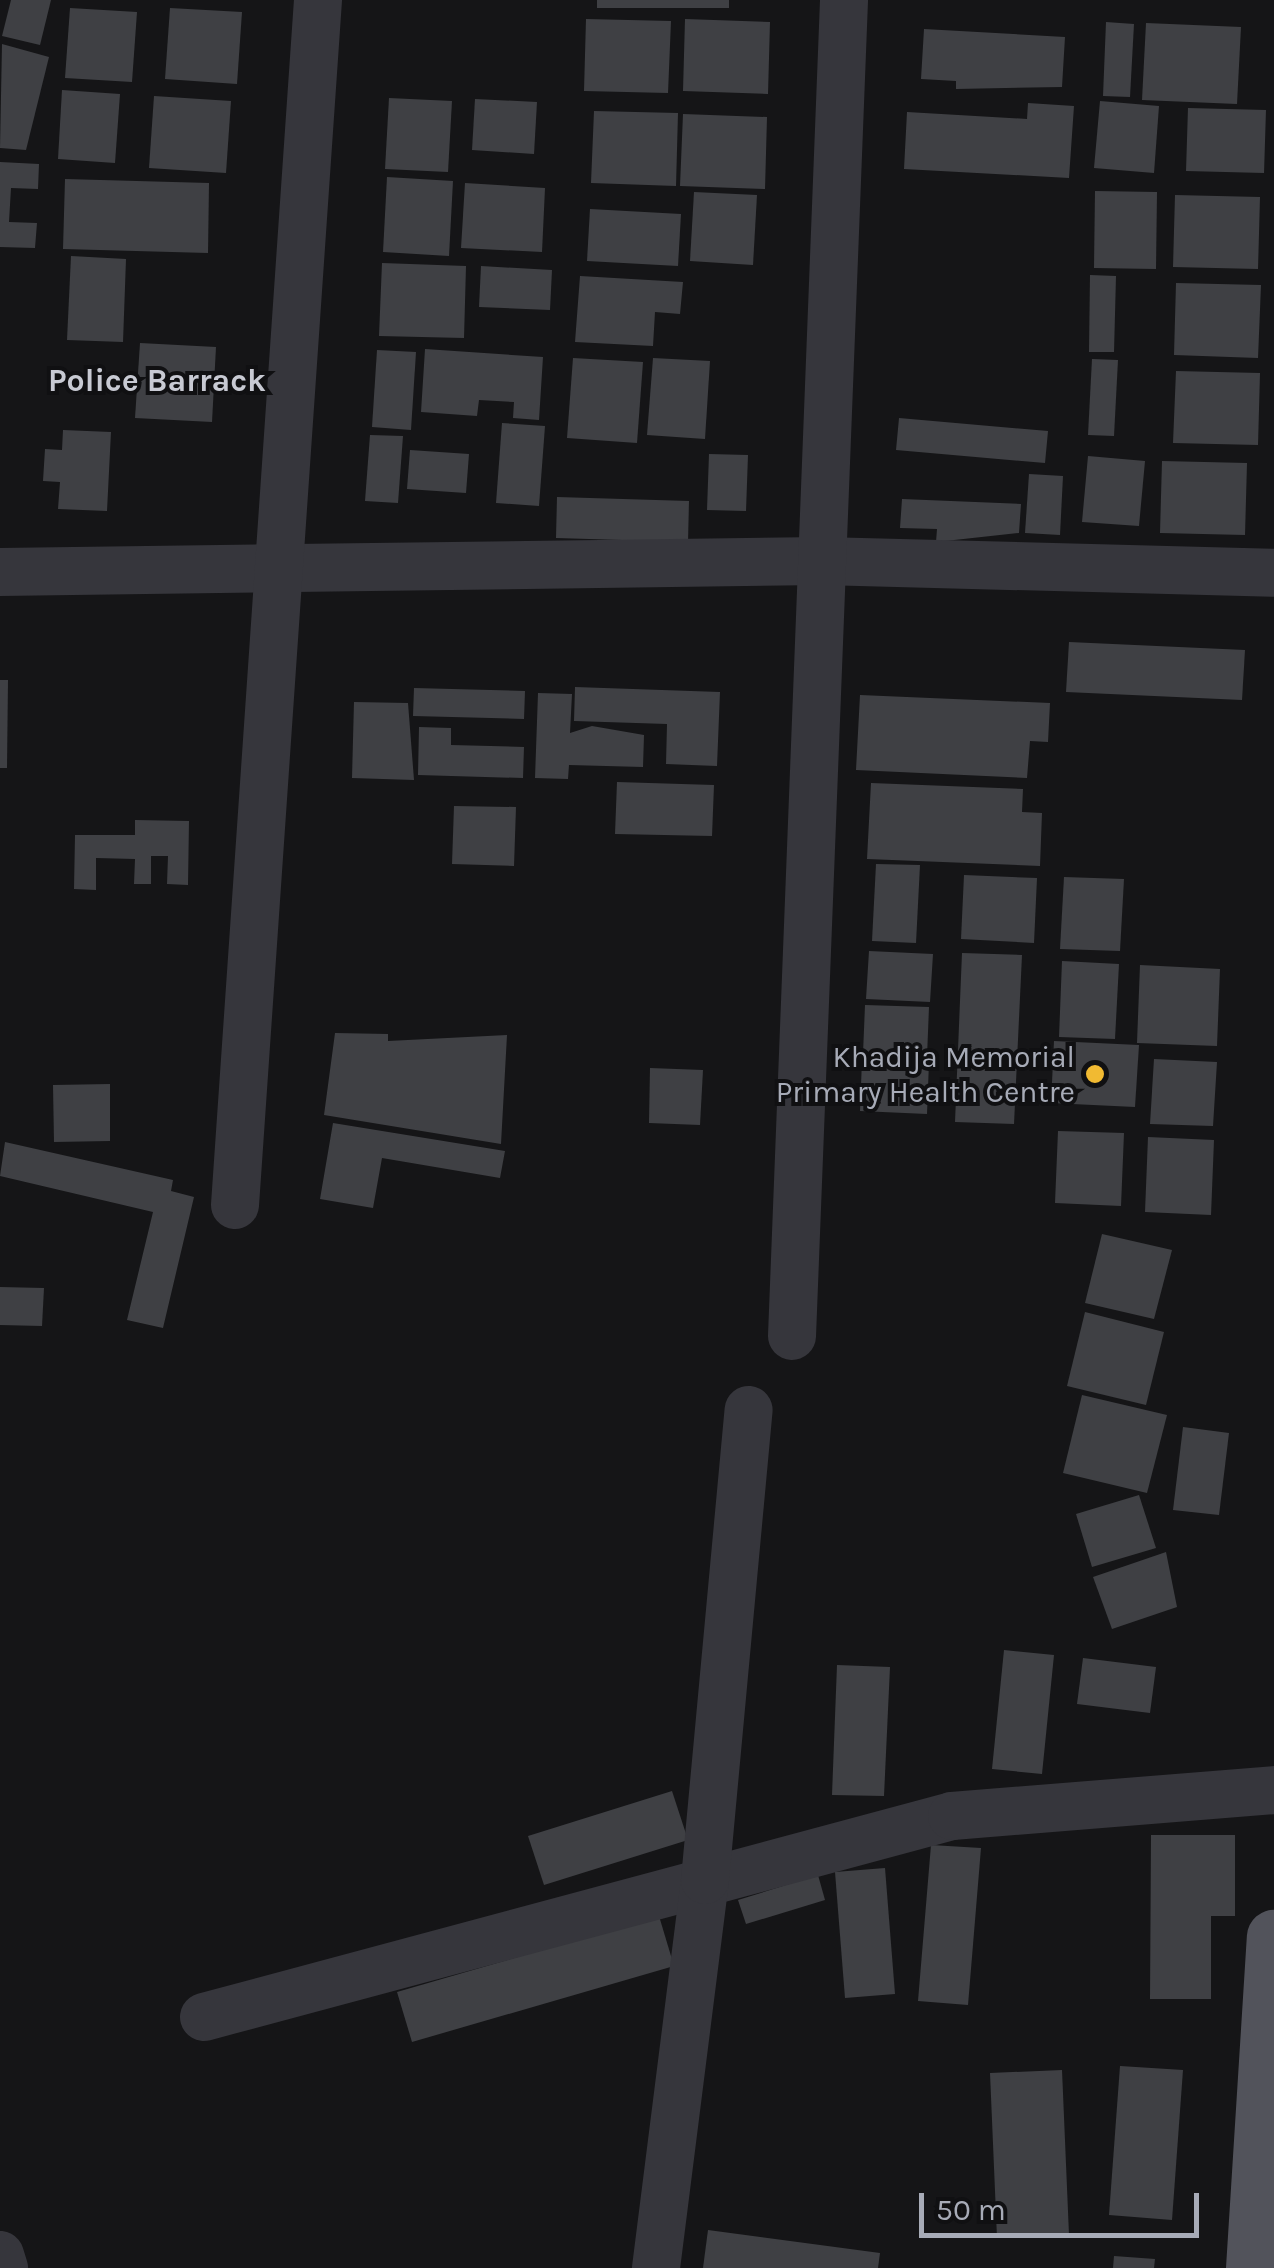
<!DOCTYPE html>
<html>
<head>
<meta charset="utf-8">
<style>
	body { margin:0 }
	#map { position:relative; width:1274px; height:2268px; overflow:hidden; background:#151517; font-family:Karla,sans-serif }
	div>[style] { position:absolute }
	[style*='--x'] { left:calc(var(--x)*1px); top:calc(var(--y)*1px); width:calc(var(--w)*1px); rotate:calc(var(--a)*1deg) }
	.building>* { inset:0; background:#3f4044 }
	.minor>* { height:48px; margin:-24px; padding:0 24px; transform-origin:24px; border-radius:24px; background:#36363c }
	.major>* { height:55px; margin:-27.5px; padding:0 27.5px; transform-origin:27.5px; border-radius:27.5px; background:#52535b }
	.dots>* { width:28px; height:28px; translate:-50% -50%; box-sizing:border-box; border:5px solid #101012; border-radius:50% }
	span { translate:-50% -50%; white-space:nowrap; text-align:center; line-height:1.15; -webkit-text-stroke:8px #101012; paint-order:stroke }
	.poi-label { font-size:30px; color:#a7abb7 }
	.right { translate:-100% -50%; text-align:right }
	.neighbourhood-label { font-size:32px; color:#c8cad3; font-weight:700 }
	.scale { position:absolute; left:919px; top:2193px; width:280px; height:45px; box-sizing:border-box; border:5px solid #a7abb7; border-top:0; padding-left:12px; font-size:30px; line-height:35px; white-space:nowrap; color:#a7abb7; -webkit-text-stroke:8px #101012; paint-order:stroke }
</style>
</head>
<body>
<div id="map">
	<div class="building">
		<div style="clip-path:polygon(11px 0,51px 0,40px 45px,2px 36px)"></div>
		<div style="clip-path:polygon(597px 0,729px 0,729px 8px,597px 8px)"></div>
		<div style="clip-path:polygon(70px 8px,137px 12px,132px 82px,65px 78px)"></div>
		<div style="clip-path:polygon(170px 8px,242px 12px,237px 84px,165px 79px)"></div>
		<div style="clip-path:polygon(586px 19px,671px 21px,668px 93px,584px 91px)"></div>
		<div style="clip-path:polygon(685px 19px,770px 22px,768px 94px,683px 91px)"></div>
		<div style="clip-path:polygon(1106px 22px,1134px 24px,1130px 97px,1103px 96px)"></div>
		<div style="clip-path:polygon(1146px 23px,1241px 27px,1237px 104px,1142px 100px)"></div>
		<div style="clip-path:polygon(924px 29px,1065px 37px,1062px 87px,956px 89px,956px 81px,921px 79px)"></div>
		<div style="clip-path:polygon(2px 44px,49px 57px,26px 150px,0 148px)"></div>
		<div style="clip-path:polygon(62px 90px,120px 94px,115px 163px,58px 159px)"></div>
		<div style="clip-path:polygon(154px 96px,231px 101px,226px 173px,149px 168px)"></div>
		<div style="clip-path:polygon(389px 98px,452px 101px,448px 172px,385px 169px)"></div>
		<div style="clip-path:polygon(475px 99px,537px 102px,534px 154px,472px 150px)"></div>
		<div style="clip-path:polygon(1100px 101px,1159px 106px,1154px 173px,1094px 168px)"></div>
		<div style="clip-path:polygon(1028px 103px,1074px 106px,1069px 178px,904px 169px,907px 112px,1027px 119px)"></div>
		<div style="clip-path:polygon(1188px 108px,1266px 110px,1264px 173px,1186px 171px)"></div>
		<div style="clip-path:polygon(594px 111px,678px 113px,676px 186px,591px 183px)"></div>
		<div style="clip-path:polygon(683px 114px,767px 117px,765px 189px,680px 186px)"></div>
		<div style="clip-path:polygon(0 162px,39px 164px,38px 189px,11px 188px,9px 222px,37px 223px,35px 248px,0 247px)"></div>
		<div style="clip-path:polygon(387px 177px,453px 181px,449px 256px,383px 252px)"></div>
		<div style="clip-path:polygon(65px 179px,209px 183px,208px 253px,63px 249px)"></div>
		<div style="clip-path:polygon(465px 183px,545px 188px,542px 252px,461px 248px)"></div>
		<div style="clip-path:polygon(1095px 191px,1157px 192px,1156px 269px,1094px 268px)"></div>
		<div style="clip-path:polygon(694px 192px,757px 195px,753px 265px,690px 261px)"></div>
		<div style="clip-path:polygon(1175px 195px,1260px 197px,1258px 269px,1173px 267px)"></div>
		<div style="clip-path:polygon(590px 209px,681px 214px,678px 266px,587px 261px)"></div>
		<div style="clip-path:polygon(71px 256px,126px 259px,123px 342px,67px 340px)"></div>
		<div style="clip-path:polygon(382px 263px,466px 266px,464px 338px,379px 336px)"></div>
		<div style="clip-path:polygon(481px 266px,552px 270px,550px 310px,479px 307px)"></div>
		<div style="clip-path:polygon(1090px 275px,1116px 276px,1114px 352px,1089px 352px)"></div>
		<div style="clip-path:polygon(580px 276px,683px 282px,680px 314px,655px 312px,653px 346px,575px 342px)"></div>
		<div style="clip-path:polygon(1176px 283px,1261px 285px,1258px 358px,1174px 355px)"></div>
		<div style="clip-path:polygon(140px 343px,216px 347px,212px 422px,135px 418px)"></div>
		<div style="clip-path:polygon(425px 349px,543px 357px,539px 420px,513px 418px,514px 402px,479px 400px,477px 416px,421px 412px)"></div>
		<div style="clip-path:polygon(377px 350px,416px 352px,411px 430px,372px 427px)"></div>
		<div style="clip-path:polygon(573px 358px,643px 362px,637px 443px,567px 438px)"></div>
		<div style="clip-path:polygon(653px 358px,710px 361px,705px 439px,647px 435px)"></div>
		<div style="clip-path:polygon(1092px 359px,1118px 360px,1114px 436px,1088px 435px)"></div>
		<div style="clip-path:polygon(1176px 371px,1260px 373px,1258px 445px,1173px 443px)"></div>
		<div style="clip-path:polygon(899px 418px,1048px 431px,1045px 463px,896px 450px)"></div>
		<div style="clip-path:polygon(502px 423px,545px 426px,539px 506px,496px 503px)"></div>
		<div style="clip-path:polygon(63px 430px,111px 432px,107px 511px,58px 509px,60px 482px,43px 481px,45px 449px,62px 450px)"></div>
		<div style="clip-path:polygon(370px 435px,403px 436px,398px 503px,365px 501px)"></div>
		<div style="clip-path:polygon(410px 450px,469px 454px,466px 493px,407px 489px)"></div>
		<div style="clip-path:polygon(709px 454px,748px 455px,746px 511px,707px 510px)"></div>
		<div style="clip-path:polygon(1088px 456px,1145px 461px,1139px 526px,1082px 522px)"></div>
		<div style="clip-path:polygon(1162px 461px,1247px 463px,1245px 535px,1160px 533px)"></div>
		<div style="clip-path:polygon(1029px 474px,1063px 476px,1060px 535px,1025px 533px)"></div>
		<div style="clip-path:polygon(557px 497px,689px 501px,688px 542px,556px 538px)"></div>
		<div style="clip-path:polygon(902px 499px,1021px 504px,1019px 533px,936px 542px,937px 529px,900px 528px)"></div>
		<div style="clip-path:polygon(1069px 642px,1245px 650px,1242px 700px,1066px 692px)"></div>
		<div style="clip-path:polygon(0 680px,8px 680px,7px 768px,0 768px)"></div>
		<div style="clip-path:polygon(575px 687px,720px 692px,717px 766px,666px 764px,667px 724px,574px 721px)"></div>
		<div style="clip-path:polygon(414px 688px,525px 691px,524px 719px,413px 716px)"></div>
		<div style="clip-path:polygon(538px 693px,572px 694px,570px 733px,592px 726px,644px 735px,643px 767px,569px 765px,568px 779px,535px 778px)"></div>
		<div style="clip-path:polygon(860px 695px,1050px 703px,1048px 742px,1030px 741px,1027px 778px,856px 770px)"></div>
		<div style="clip-path:polygon(354px 702px,408px 703px,414px 780px,352px 778px)"></div>
		<div style="clip-path:polygon(419px 727px,451px 728px,451px 745px,524px 747px,523px 778px,418px 775px)"></div>
		<div style="clip-path:polygon(617px 782px,714px 785px,712px 836px,615px 834px)"></div>
		<div style="clip-path:polygon(871px 783px,1023px 789px,1022px 812px,1042px 813px,1040px 866px,867px 859px)"></div>
		<div style="clip-path:polygon(454px 806px,516px 807px,514px 866px,452px 864px)"></div>
		<div style="clip-path:polygon(135px 820px,189px 821px,188px 885px,167px 884px,168px 856px,151px 856px,151px 884px,134px 884px,135px 859px,96px 858px,96px 890px,74px 889px,75px 835px,135px 835px)"></div>
		<div style="clip-path:polygon(876px 864px,920px 865px,916px 943px,872px 941px)"></div>
		<div style="clip-path:polygon(964px 875px,1037px 878px,1034px 943px,961px 939px)"></div>
		<div style="clip-path:polygon(1064px 877px,1124px 879px,1120px 951px,1060px 949px)"></div>
		<div style="clip-path:polygon(869px 951px,933px 954px,930px 1002px,866px 999px)"></div>
		<div style="clip-path:polygon(962px 953px,1022px 955px,1014px 1124px,955px 1122px)"></div>
		<div style="clip-path:polygon(1062px 961px,1119px 964px,1115px 1039px,1059px 1037px)"></div>
		<div style="clip-path:polygon(1140px 965px,1220px 969px,1217px 1046px,1137px 1043px)"></div>
		<div style="clip-path:polygon(865px 1005px,929px 1007px,927px 1057px,863px 1054px)"></div>
		<div style="clip-path:polygon(335px 1033px,388px 1034px,388px 1041px,507px 1035px,501px 1144px,324px 1115px)"></div>
		<div style="clip-path:polygon(1054px 1041px,1139px 1045px,1135px 1107px,1051px 1103px)"></div>
		<div style="clip-path:polygon(1154px 1059px,1217px 1062px,1213px 1126px,1150px 1124px)"></div>
		<div style="clip-path:polygon(862px 1060px,929px 1062px,927px 1114px,860px 1111px)"></div>
		<div style="clip-path:polygon(650px 1068px,703px 1070px,700px 1125px,649px 1123px)"></div>
		<div style="clip-path:polygon(110px 1084px,110px 1141px,54px 1142px,53px 1085px)"></div>
		<div style="clip-path:polygon(333px 1123px,505px 1151px,500px 1178px,382px 1158px,373px 1208px,320px 1199px)"></div>
		<div style="clip-path:polygon(1058px 1131px,1124px 1133px,1121px 1206px,1055px 1203px)"></div>
		<div style="clip-path:polygon(1148px 1137px,1214px 1140px,1211px 1215px,1145px 1212px)"></div>
		<div style="clip-path:polygon(5px 1142px,173px 1180px,171px 1191px,194px 1197px,163px 1328px,127px 1320px,153px 1212px,0 1176px)"></div>
		<div style="clip-path:polygon(1102px 1234px,1172px 1250px,1154px 1319px,1085px 1303px)"></div>
		<div style="clip-path:polygon(0 1287px,44px 1288px,42px 1326px,0 1325px)"></div>
		<div style="clip-path:polygon(1085px 1312px,1164px 1332px,1146px 1405px,1067px 1386px)"></div>
		<div style="clip-path:polygon(1082px 1395px,1167px 1415px,1147px 1493px,1063px 1473px)"></div>
		<div style="clip-path:polygon(1183px 1427px,1229px 1433px,1219px 1515px,1173px 1510px)"></div>
		<div style="clip-path:polygon(1139px 1495px,1156px 1548px,1092px 1567px,1076px 1514px)"></div>
		<div style="clip-path:polygon(1166px 1552px,1177px 1607px,1112px 1629px,1093px 1577px)"></div>
		<div style="clip-path:polygon(1004px 1650px,1054px 1655px,1042px 1774px,992px 1769px)"></div>
		<div style="clip-path:polygon(1083px 1658px,1156px 1667px,1150px 1713px,1077px 1704px)"></div>
		<div style="clip-path:polygon(837px 1665px,890px 1667px,884px 1796px,832px 1795px)"></div>
		<div style="clip-path:polygon(672px 1791px,688px 1840px,544px 1885px,528px 1836px)"></div>
		<div style="clip-path:polygon(1151px 1835px,1235px 1835px,1235px 1916px,1211px 1916px,1211px 1999px,1150px 1999px)"></div>
		<div style="clip-path:polygon(931px 1845px,981px 1848px,968px 2005px,918px 2001px)"></div>
		<div style="clip-path:polygon(885px 1868px,895px 1994px,845px 1998px,835px 1872px)"></div>
		<div style="clip-path:polygon(818px 1875px,825px 1900px,746px 1924px,738px 1900px)"></div>
		<div style="clip-path:polygon(659px 1916px,674px 1966px,412px 2042px,397px 1992px)"></div>
		<div style="clip-path:polygon(1120px 2066px,1183px 2070px,1172px 2220px,1109px 2215px)"></div>
		<div style="clip-path:polygon(1062px 2070px,1069px 2235px,997px 2238px,990px 2073px)"></div>
		<div style="clip-path:polygon(708px 2230px,880px 2253px,878px 2268px,703px 2268px)"></div>
		<div style="clip-path:polygon(1114px 2256px,1155px 2259px,1154px 2268px,1113px 2268px)"></div>
	</div>
	<div class="minor">
		<div style="--x:0;--y:572;--w:822;--a:-0.77"></div>
		<div style="--x:822;--y:561;--w:452;--a:1.5"></div>
		<div style="--x:235;--y:1205;--w:1208;--a:-86.06"></div>
		<div style="--x:792;--y:1336;--w:1337;--a:-87.77"></div>
		<div style="--x:204;--y:2017;--w:775;--a:-15.04"></div>
		<div style="--x:952;--y:1816;--w:323;--a:-4.6"></div>
		<div style="--x:0;--y:2255;--w:14;--a:73"></div>
		<div style="--x:656;--y:2268;--w:391;--a:-82.8"></div>
		<div style="--x:705;--y:1880;--w:472;--a:-84.7"></div>
	</div>
	<div class="major">
		<div style="--x:1253;--y:2268;--w:332;--a:-86.4"></div>
	</div>
	<div class="dots">
		<div style="left:1095px;top:1074px;background:#f1ba32"></div>
	</div>
	<div class="poi-label">
		<span class="right" style="left:1075px;top:1074px">Khadija Memorial<br>Primary Health Centre</span>
	</div>
	<div class="neighbourhood-label">
		<span style="left:157px;top:381px">Police Barrack</span>
	</div>
	<div class="scale">50 m</div>
</div>
</body>
</html>
